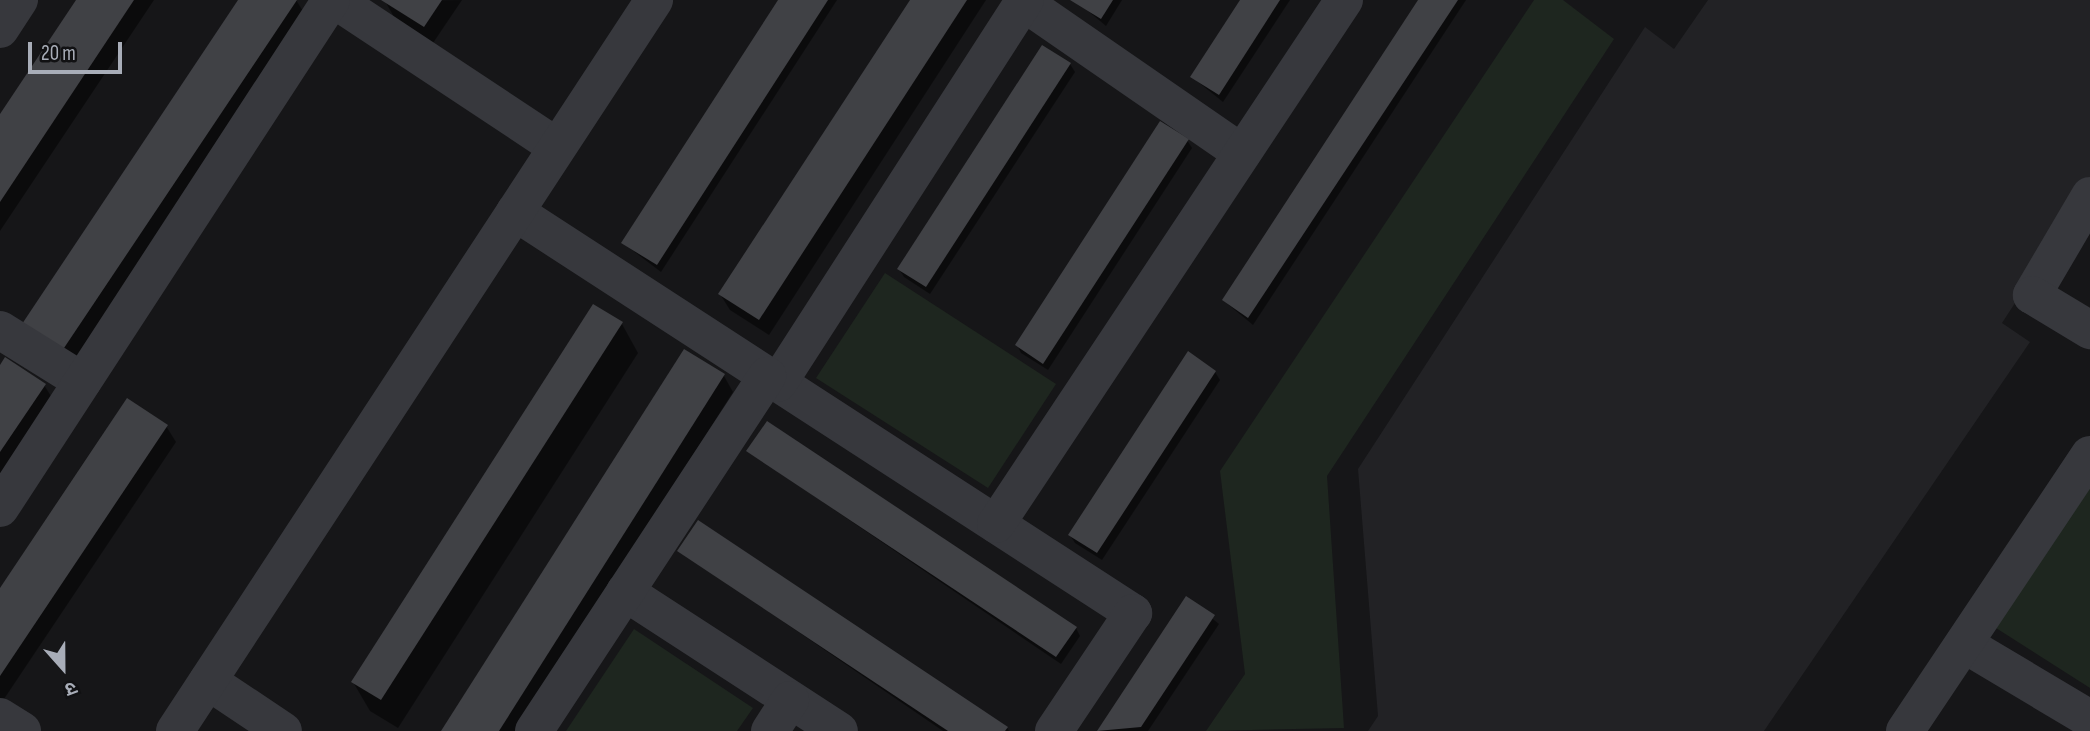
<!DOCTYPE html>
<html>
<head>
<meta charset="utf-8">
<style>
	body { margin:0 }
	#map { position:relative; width:2090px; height:731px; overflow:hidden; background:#161618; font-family:"Sofia Sans Condensed","Noto Sans Devanagari",sans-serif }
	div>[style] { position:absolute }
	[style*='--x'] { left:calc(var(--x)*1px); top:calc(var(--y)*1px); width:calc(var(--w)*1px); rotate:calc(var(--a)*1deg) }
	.built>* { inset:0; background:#222225 }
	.green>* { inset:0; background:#1e261f }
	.shadow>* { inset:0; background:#0007 }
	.building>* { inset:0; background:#404145 }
	.minor>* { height:38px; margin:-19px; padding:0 19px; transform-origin:19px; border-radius:19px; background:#37383d }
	span { translate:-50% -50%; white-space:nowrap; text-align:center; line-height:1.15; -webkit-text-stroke:5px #111113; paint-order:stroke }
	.north { position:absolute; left:28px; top:633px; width:70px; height:70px; -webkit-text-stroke:5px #111113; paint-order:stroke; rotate:159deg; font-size:19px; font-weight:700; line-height:28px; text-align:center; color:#a8adb8 }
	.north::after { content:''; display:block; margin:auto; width:24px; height:32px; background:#a8adb8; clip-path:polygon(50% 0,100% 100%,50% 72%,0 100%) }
	.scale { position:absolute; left:28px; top:42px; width:94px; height:32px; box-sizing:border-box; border:4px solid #a8adb8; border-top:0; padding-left:9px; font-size:21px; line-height:24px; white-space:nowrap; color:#a8adb8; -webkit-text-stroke:5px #111113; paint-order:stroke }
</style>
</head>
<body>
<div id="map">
	<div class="built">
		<div style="clip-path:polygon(1708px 0,2090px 0,2090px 188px,2002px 323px,2030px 342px,1764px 731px,1368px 731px,1378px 716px,1358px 469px,1645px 27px,1674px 49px)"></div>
	</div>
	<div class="green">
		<div style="clip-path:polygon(1534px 0,1563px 0,1614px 39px,1327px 476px,1344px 728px,1206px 731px,1245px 674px,1220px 471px)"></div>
		<div style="clip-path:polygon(885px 273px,1056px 384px,988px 488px,816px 378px)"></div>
		<div style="clip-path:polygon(2090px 483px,2090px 688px,1996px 628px)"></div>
		<div style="clip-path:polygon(634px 629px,753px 708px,737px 731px,566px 731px)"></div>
	</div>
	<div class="shadow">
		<div style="clip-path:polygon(78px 0,154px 0,0 231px,0 117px)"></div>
		<div style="clip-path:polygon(240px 0,296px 0,306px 16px,70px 369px,31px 343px)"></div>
		<div style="clip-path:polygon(462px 0,433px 43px,394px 17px,385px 1px)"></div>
		<div style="clip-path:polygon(780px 0,837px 0,661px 272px,623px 243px)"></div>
		<div style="clip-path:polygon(912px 0,986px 0,769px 335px,730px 310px,720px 294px)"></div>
		<div style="clip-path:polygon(1075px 0,1122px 0,1106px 26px)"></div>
		<div style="clip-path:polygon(1242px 0,1290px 0,1223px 102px,1192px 77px)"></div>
		<div style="clip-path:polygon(1421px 0,1466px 0,1253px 325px,1224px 301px)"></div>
		<div style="clip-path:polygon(1070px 64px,1075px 72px,930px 294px,904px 277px,899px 269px)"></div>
		<div style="clip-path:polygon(1187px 140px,1192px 148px,1048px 370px,1021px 353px,1017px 345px)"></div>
		<div style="clip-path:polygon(622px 324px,638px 353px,398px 728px,370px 711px,353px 682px)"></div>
		<div style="clip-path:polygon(685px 351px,724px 376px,733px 392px,518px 731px,443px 731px)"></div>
		<div style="clip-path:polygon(0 368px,44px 385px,54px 401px,0 482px)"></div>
		<div style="clip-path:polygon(1215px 372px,1220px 380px,1102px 560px,1075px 543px,1070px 535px)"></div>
		<div style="clip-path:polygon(166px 426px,176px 442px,0 705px,0 592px)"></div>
		<div style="clip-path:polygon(748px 451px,1076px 628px,1080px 636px,1061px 664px)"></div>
		<div style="clip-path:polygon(680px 551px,1007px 728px,1009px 731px,943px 731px)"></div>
		<div style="clip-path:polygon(1187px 598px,1219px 624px,1148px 731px,1099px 731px)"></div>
	</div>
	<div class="building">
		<div style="clip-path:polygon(76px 0,134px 0,0 202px,0 114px)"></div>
		<div style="clip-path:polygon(238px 0,297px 0,60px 354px,20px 327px)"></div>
		<div style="clip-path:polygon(381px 0,442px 0,424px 27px)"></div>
		<div style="clip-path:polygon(778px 0,828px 0,657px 265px,621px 243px)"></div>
		<div style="clip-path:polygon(910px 0,967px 0,759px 320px,718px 294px)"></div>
		<div style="clip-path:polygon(1070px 0,1113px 0,1101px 19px)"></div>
		<div style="clip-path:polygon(1240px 0,1280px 0,1219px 95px,1190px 77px)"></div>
		<div style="clip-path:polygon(1418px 0,1458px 0,1248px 318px,1222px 300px)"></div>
		<div style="clip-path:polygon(1042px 45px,1071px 63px,926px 287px,897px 269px)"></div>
		<div style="clip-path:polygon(1160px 121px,1189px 139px,1043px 364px,1015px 345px)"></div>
		<div style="clip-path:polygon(593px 304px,623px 322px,381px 700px,351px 682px)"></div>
		<div style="clip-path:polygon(684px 349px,725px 374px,653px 488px,499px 731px,441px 731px)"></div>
		<div style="clip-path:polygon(1188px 351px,1216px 371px,1097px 553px,1068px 535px)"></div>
		<div style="clip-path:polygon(5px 357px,46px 384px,0 452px,0 365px)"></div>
		<div style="clip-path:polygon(127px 398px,168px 425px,0 676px,0 588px)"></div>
		<div style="clip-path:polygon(767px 421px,1077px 627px,1056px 657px,746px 451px)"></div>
		<div style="clip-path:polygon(698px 520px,1008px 727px,1005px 731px,948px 731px,677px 551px)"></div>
		<div style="clip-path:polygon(1186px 596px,1215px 615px,1141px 727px,1097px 731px)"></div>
	</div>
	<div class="minor">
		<div style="--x:335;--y:0;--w:266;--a:33.5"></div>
		<div style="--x:1023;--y:2;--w:266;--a:34.6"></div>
		<div style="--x:0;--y:29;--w:35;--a:-57"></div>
		<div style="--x:2090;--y:196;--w:115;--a:120.4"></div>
		<div style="--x:2032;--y:295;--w:68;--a:31.1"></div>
		<div style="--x:515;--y:212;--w:737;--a:32.98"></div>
		<div style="--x:1133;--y:613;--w:142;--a:123.8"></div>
		<div style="--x:0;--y:330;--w:97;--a:31.9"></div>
		<div style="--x:778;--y:383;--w:456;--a:-57.2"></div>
		<div style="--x:0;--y:508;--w:606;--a:-56.91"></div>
		<div style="--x:996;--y:524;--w:629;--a:-56.41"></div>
		<div style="--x:625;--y:592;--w:255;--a:33"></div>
		<div style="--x:1964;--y:644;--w:147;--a:30.8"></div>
		<div style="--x:208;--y:681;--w:90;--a:33.7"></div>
		<div style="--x:0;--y:717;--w:26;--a:32"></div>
		<div style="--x:175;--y:731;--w:874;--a:-56.76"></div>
		<div style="--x:534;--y:731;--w:425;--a:-56.7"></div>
		<div style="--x:770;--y:731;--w:37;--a:-57"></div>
		<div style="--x:1905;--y:731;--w:332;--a:-56.2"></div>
	</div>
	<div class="north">उ</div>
	<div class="scale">20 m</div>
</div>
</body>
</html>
